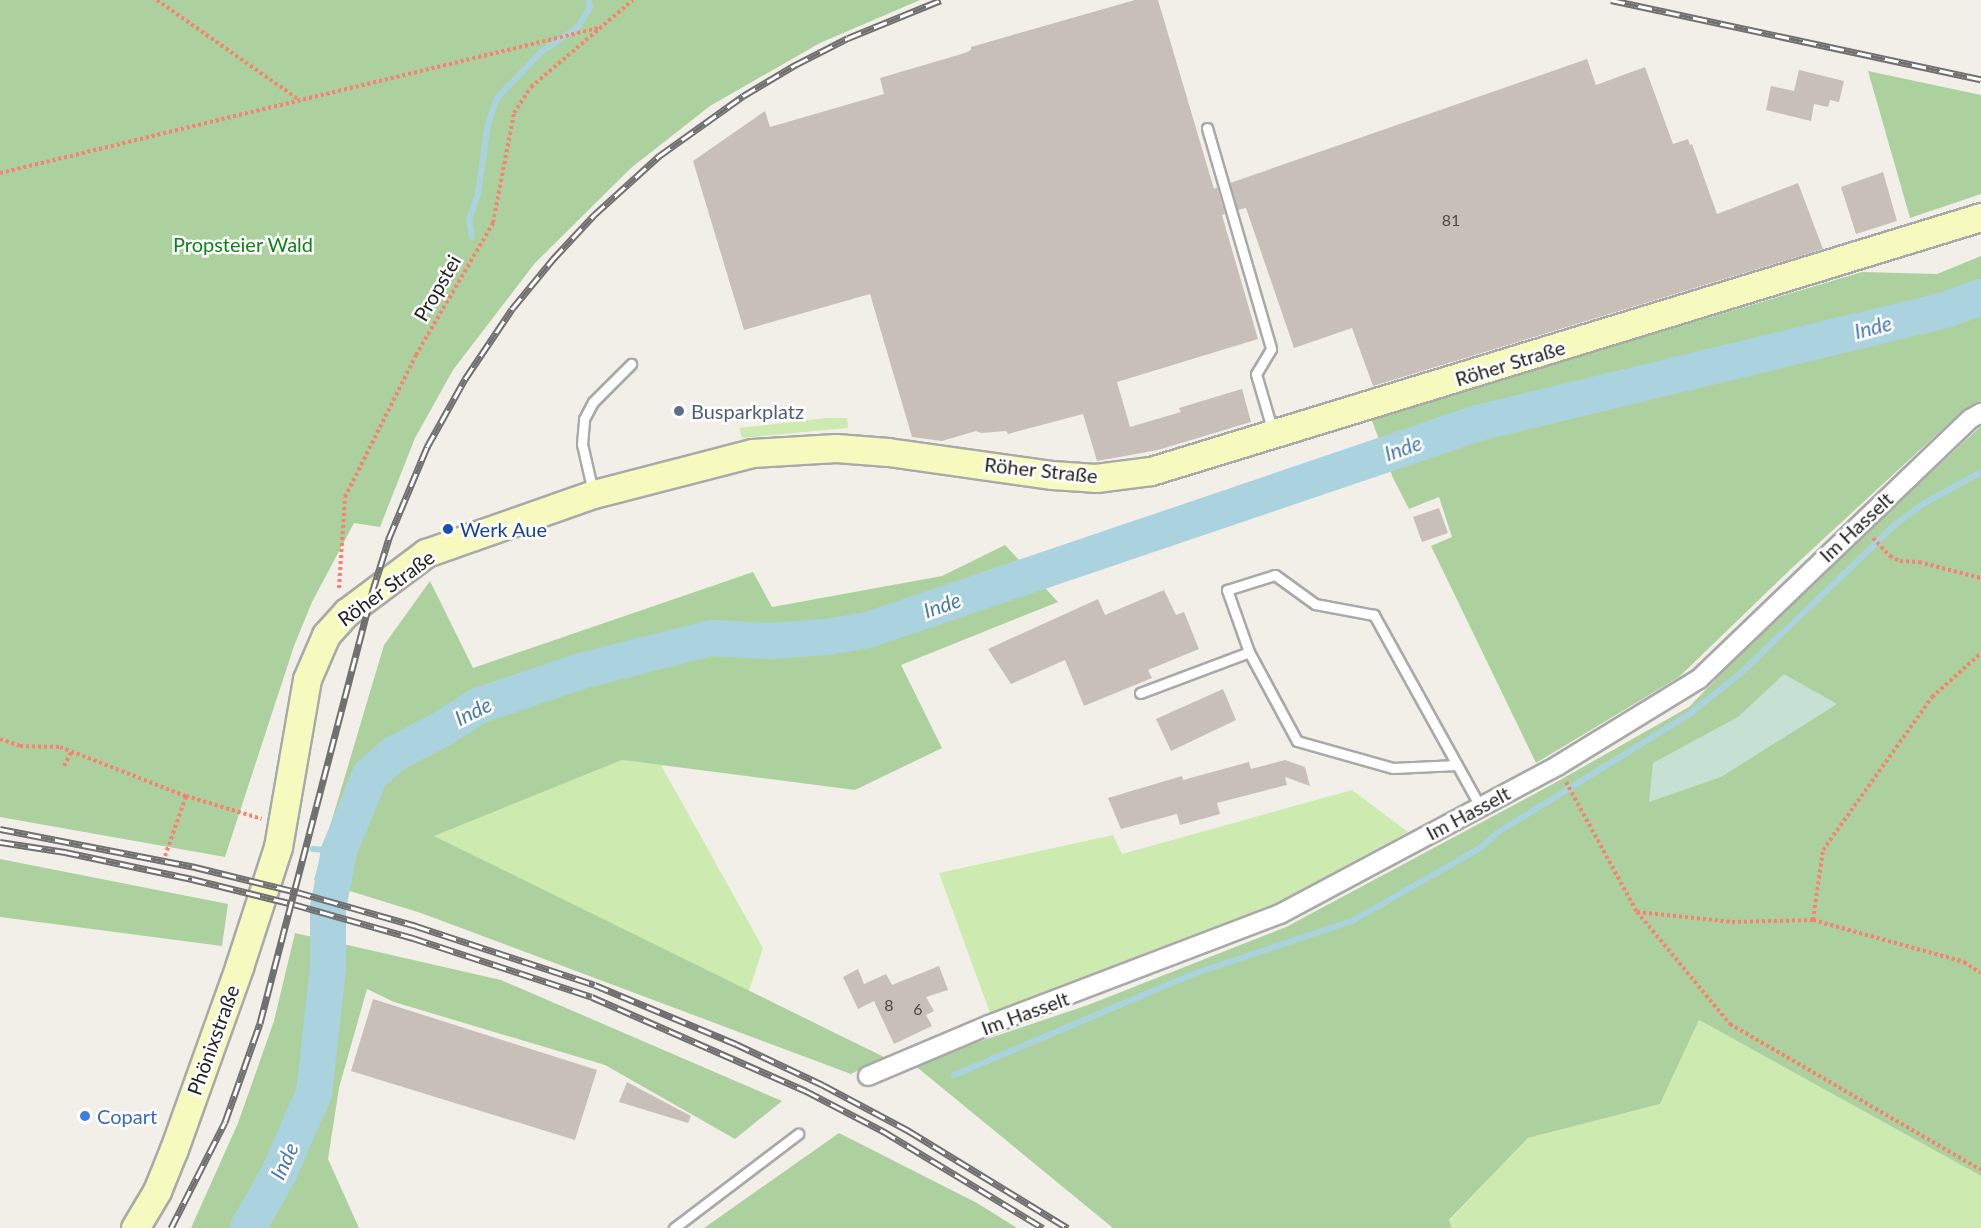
<!DOCTYPE html>
<html>
<head>
<meta charset="utf-8">
<style>
	body { margin:0 }
	#map { position:relative; width:1981px; height:1228px; overflow:hidden; background:#f2efe9; font-family:Lato,sans-serif }
	div>[style] { position:absolute }
	[style*='--x'] { left:calc(var(--x)*1px); top:calc(var(--y)*1px); width:calc(var(--w)*1px); rotate:calc(var(--a)*1deg) }
	.grass>* { inset:0; background:#cdebb0 }
	.forest>* { inset:0; background:#add19e }
	.wetland>* { inset:0; background:#c6e0d4 }
	.stream>* { height:6px; margin:-3px; padding:0 3px; transform-origin:3px; border-radius:3px; background:#aad3df }
	.river>* { height:36px; margin:-18px; padding:0 18px; transform-origin:18px; border-radius:18px; background:#aad3df }
	.building>* { inset:0; background:#c7bfb8 }
	.path>* { height:4px; margin-top:-2px; transform-origin:0; background:repeating-linear-gradient(90deg,#fa8072 0 3px,transparent 0 6px) }
	.roads { filter:drop-shadow(2px 0 #a9a9a9) drop-shadow(-2px 0 #a9a9a9) drop-shadow(0 2px #a9a9a9) drop-shadow(0 -2px #a9a9a9) }
	.service>* { height:9px; margin:-4.5px; padding:0 4.5px; transform-origin:4.5px; border-radius:4.5px; background:#fff }
	.minor>* { height:18px; margin:-9px; padding:0 9px; transform-origin:9px; border-radius:9px; background:#fff }
	.secondary>* { height:27px; margin:-13.5px; padding:0 13.5px; transform-origin:13.5px; border-radius:13.5px; background:#f7fabf }
	.rail>* { height:7px; margin-top:-3.5px; transform-origin:0; background:repeating-linear-gradient(90deg,#fff 0 14px,#707070 0 28px); box-sizing:border-box; border-block:2px solid #707070 }
	.dots>* { width:16px; height:16px; translate:-50% -50%; box-sizing:border-box; border:3px solid #fff; border-radius:50% }
	span { translate:-50% -50%; white-space:nowrap; text-align:center; line-height:1.15; -webkit-text-stroke:5px #fff; paint-order:stroke }
	.number-label { font-size:16px; color:#4b4948 }
	.number-label span { -webkit-text-stroke-width:0 }
	.park-label { font-size:20px; color:#0c8416 }
	.street-label { font-size:20px; color:#222 }
	.service-label { font-size:20px; color:#4e5e75 }
	.left { translate:0 -50%; text-align:left }
	.transit-label { font-size:20px; color:#164399 }
	.shop-label { font-size:20px; color:#366cbe }
	.water-label { font-size:21px; color:#4a7aab; font-style:italic }
</style>
</head>
<body>
<div id="map">
	<div class="grass">
		<div style="clip-path:polygon(827px 418px,847px 418px,848px 428px,742px 438px,739px 428px)"></div>
		<div style="clip-path:polygon(622px 760px,661px 765px,763px 948px,749px 991px,433px 836px)"></div>
		<div style="clip-path:polygon(1352px 790px,1408px 832px,1277px 903px,990px 1013px,939px 873px,1113px 835px,1122px 854px)"></div>
		<div style="clip-path:polygon(1699px 1020px,1981px 1176px,1981px 1228px,1452px 1228px,1449px 1221px,1528px 1138px,1660px 1104px)"></div>
	</div>
	<div class="forest">
		<div style="clip-path:polygon(0 0,920px 0,820px 43px,710px 106px,631px 168px,535px 263px,453px 370px,415px 438px,380px 527px,354px 523px,312px 602px,294px 646px,225px 857px,0 817px)"></div>
		<div style="clip-path:polygon(1868px 71px,1981px 95px,1981px 194px,1910px 218px)"></div>
		<div style="clip-path:polygon(1981px 256px,1981px 401px,1962px 411px,1792px 568px,1679px 677px,1536px 763px,1431px 546px,1452px 537px,1439px 497px,1409px 509px,1393px 478px,1371px 418px,1862px 272px,1937px 274px)"></div>
		<div style="clip-path:polygon(1981px 426px,1981px 1176px,1699px 1020px,1660px 1104px,1528px 1138px,1449px 1220px,1452px 1228px,1113px 1228px,913px 1064px,1088px 1005px,1286px 927px,1551px 785px,1689px 707px,1780px 613px)"></div>
		<div style="clip-path:polygon(1005px 545px,1058px 602px,901px 665px,942px 748px,855px 790px,622px 760px,434px 836px,884px 1057px,851px 1074px,421px 913px,314px 880px,384px 645px,430px 581px,473px 668px,753px 572px,772px 607px,942px 576px)"></div>
		<div style="clip-path:polygon(0 859px,228px 904px,222px 946px,0 917px)"></div>
		<div style="clip-path:polygon(295px 933px,501px 980px,782px 1101px,735px 1139px,605px 1065px,394px 1002px,367px 989px,339px 1088px,328px 1159px,359px 1228px,191px 1228px,238px 1123px,274px 1021px)"></div>
		<div style="clip-path:polygon(839px 1133px,977px 1203px,1017px 1228px,704px 1228px)"></div>
	</div>
	<div class="wetland">
		<div style="clip-path:polygon(1784px 674px,1837px 704px,1721px 777px,1649px 802px,1653px 763px,1738px 717px)"></div>
	</div>
	<div class="stream">
		<div style="--x:472;--y:237;--w:17;--a:-100"></div>
		<div style="--x:469;--y:220;--w:28;--a:-71"></div>
		<div style="--x:478;--y:194;--w:71;--a:-81.9"></div>
		<div style="--x:488;--y:124;--w:28;--a:-71"></div>
		<div style="--x:497;--y:98;--w:64;--a:-46.3"></div>
		<div style="--x:541;--y:52;--w:43;--a:-33.7"></div>
		<div style="--x:577;--y:28;--w:25;--a:-58"></div>
		<div style="--x:590;--y:7;--w:7;--a:-98"></div>
		<div style="--x:636;--y:640;--w:17;--a:73"></div>
		<div style="--x:313;--y:849;--w:26;--a:4"></div>
		<div style="--x:954;--y:1075;--w:263;--a:-22.9"></div>
		<div style="--x:1196;--y:973;--w:167;--a:-18.5"></div>
		<div style="--x:1354;--y:920;--w:145;--a:-29.7"></div>
		<div style="--x:1480;--y:848;--w:23;--a:-41"></div>
		<div style="--x:1497;--y:833;--w:228;--a:-31.7"></div>
		<div style="--x:1691;--y:713;--w:65;--a:-38.8"></div>
		<div style="--x:1742;--y:672;--w:215;--a:-43.9"></div>
		<div style="--x:1897;--y:523;--w:32;--a:-36"></div>
		<div style="--x:1923;--y:504;--w:66;--a:-28.9"></div>
	</div>
	<div class="river">
		<div style="--x:248;--y:1228;--w:63;--a:-60.6"></div>
		<div style="--x:279;--y:1173;--w:87;--a:-66.4"></div>
		<div style="--x:314;--y:1093;--w:126;--a:-83.6"></div>
		<div style="--x:328;--y:968;--w:60;--a:-90"></div>
		<div style="--x:328;--y:908;--w:58;--a:-79.1"></div>
		<div style="--x:339;--y:851;--w:82;--a:-67.8"></div>
		<div style="--x:370;--y:775;--w:32;--a:-41"></div>
		<div style="--x:394;--y:754;--w:54;--a:-27.5"></div>
		<div style="--x:442;--y:729;--w:43;--a:-32.6"></div>
		<div style="--x:478;--y:706;--w:109;--a:-18.8"></div>
		<div style="--x:581;--y:671;--w:134;--a:-14.2"></div>
		<div style="--x:711;--y:638;--w:60;--a:2.9"></div>
		<div style="--x:771;--y:641;--w:55;--a:-4.2"></div>
		<div style="--x:826;--y:637;--w:43;--a:-9.5"></div>
		<div style="--x:868;--y:630;--w:644;--a:-18.74"></div>
		<div style="--x:1478;--y:423;--w:484;--a:-13.6"></div>
		<div style="--x:1948;--y:309;--w:35;--a:-20"></div>
	</div>
	<div class="building">
		<div style="clip-path:polygon(1135px 0,1158px 0,1214px 189px,1217px 187px,1225px 214px,1222px 215px,1258px 339px,1117px 382px,1130px 427px,1181px 412px,1179px 408px,1242px 389px,1251px 422px,1158px 450px,1097px 461px,1083px 414px,1008px 434px,1006px 431px,981px 433px,976px 431px,942px 441px,912px 437px,870px 294px,744px 330px,693px 161px,765px 111px,770px 127px,884px 94px,880px 78px,965px 53px,971px 50px,971px 47px)"></div>
		<div style="clip-path:polygon(1587px 59px,1596px 85px,1645px 67px,1673px 144px,1688px 139px,1690px 145px,1692px 144px,1717px 214px,1798px 183px,1823px 249px,1373px 386px,1352px 328px,1294px 348px,1246px 208px,1238px 210px,1230px 183px)"></div>
		<div style="clip-path:polygon(1799px 70px,1844px 81px,1839px 102px,1830px 100px,1828px 107px,1814px 104px,1811px 121px,1766px 110px,1771px 86px,1794px 91px)"></div>
		<div style="clip-path:polygon(1883px 172px,1897px 221px,1856px 234px,1841px 187px)"></div>
		<div style="clip-path:polygon(1439px 508px,1448px 533px,1422px 542px,1413px 517px)"></div>
		<div style="clip-path:polygon(1164px 590px,1176px 615px,1184px 612px,1199px 649px,1148px 670px,1152px 678px,1084px 706px,1065px 660px,1011px 684px,988px 649px,1098px 599px,1105px 615px)"></div>
		<div style="clip-path:polygon(1223px 689px,1236px 720px,1171px 751px,1156px 719px)"></div>
		<div style="clip-path:polygon(1285px 760px,1305px 767px,1310px 786px,1285px 777px,1287px 785px,1217px 803px,1220px 814px,1180px 825px,1177px 814px,1121px 829px,1108px 798px,1182px 776px,1183px 780px,1249px 762px,1251px 769px)"></div>
		<div style="clip-path:polygon(939px 966px,948px 990px,926px 997px,934px 1011px,926px 1015px,932px 1026px,894px 1044px,874px 1001px,858px 1009px,843px 977px,858px 969px,864px 984px,886px 974px,892px 985px)"></div>
		<div style="clip-path:polygon(373px 999px,597px 1070px,575px 1140px,351px 1071px)"></div>
		<div style="clip-path:polygon(627px 1082px,691px 1116px,688px 1123px,619px 1102px)"></div>
	</div>
	<div class="path">
		<div style="--x:157;--y:0;--w:172;--a:35.1"></div>
		<div style="--x:0;--y:173;--w:619;--a:-13.63"></div>
		<div style="--x:1873;--y:538;--w:25;--a:47"></div>
		<div style="--x:1890;--y:556;--w:11;--a:27"></div>
		<div style="--x:1900;--y:561;--w:19;--a:3"></div>
		<div style="--x:1919;--y:562;--w:64;--a:14.5"></div>
		<div style="--x:339;--y:588;--w:91;--a:-86.2"></div>
		<div style="--x:345;--y:497;--w:159;--a:-63.4"></div>
		<div style="--x:416;--y:355;--w:153;--a:-59.7"></div>
		<div style="--x:493;--y:223;--w:112;--a:-79.2"></div>
		<div style="--x:514;--y:113;--w:31;--a:-57"></div>
		<div style="--x:531;--y:87;--w:134;--a:-40.5"></div>
		<div style="--x:0;--y:739;--w:21;--a:19"></div>
		<div style="--x:20;--y:746;--w:40;--a:1.4"></div>
		<div style="--x:60;--y:747;--w:135;--a:21.3"></div>
		<div style="--x:186;--y:796;--w:79;--a:16.8"></div>
		<div style="--x:64;--y:766;--w:15;--a:-62"></div>
		<div style="--x:1566;--y:782;--w:148;--a:61.4"></div>
		<div style="--x:1637;--y:912;--w:146;--a:50.3"></div>
		<div style="--x:1730;--y:1024;--w:290;--a:30.2"></div>
		<div style="--x:165;--y:856;--w:64;--a:-70.7"></div>
		<div style="--x:1637;--y:912;--w:96;--a:6"></div>
		<div style="--x:1732;--y:922;--w:81;--a:-1.4"></div>
		<div style="--x:1813;--y:920;--w:71;--a:-81.9"></div>
		<div style="--x:1823;--y:850;--w:188;--a:-54.5"></div>
		<div style="--x:1932;--y:697;--w:66;--a:-41.9"></div>
		<div style="--x:1813;--y:920;--w:157;--a:15.5"></div>
		<div style="--x:1964;--y:962;--w:20;--a:33"></div>
	</div>
	<div class="roads">
		<div class="service">
			<div style="--x:1207;--y:128;--w:230;--a:73.8"></div>
			<div style="--x:1271;--y:349;--w:29;--a:121"></div>
			<div style="--x:1256;--y:374;--w:60;--a:73.7"></div>
			<div style="--x:593;--y:492;--w:49;--a:-102.9"></div>
			<div style="--x:582;--y:444;--w:25;--a:-85"></div>
			<div style="--x:584;--y:419;--w:19;--a:-62"></div>
			<div style="--x:593;--y:402;--w:54;--a:-45"></div>
			<div style="--x:1249;--y:652;--w:101;--a:61.7"></div>
			<div style="--x:1297;--y:741;--w:100;--a:15.7"></div>
			<div style="--x:1393;--y:768;--w:64;--a:-2.7"></div>
			<div style="--x:1140;--y:693;--w:116;--a:-20.6"></div>
			<div style="--x:1249;--y:652;--w:66;--a:-109.5"></div>
			<div style="--x:1227;--y:590;--w:50;--a:-17.4"></div>
			<div style="--x:1275;--y:575;--w:49;--a:35.9"></div>
			<div style="--x:1315;--y:604;--w:60;--a:10.6"></div>
			<div style="--x:1374;--y:615;--w:218;--a:61"></div>
			<div style="--x:674;--y:1228;--w:156;--a:-37.2"></div>
		</div>
		<div class="minor">
			<div style="--x:868;--y:1076;--w:131;--a:-22.9"></div>
			<div style="--x:989;--y:1025;--w:311;--a:-20.9"></div>
			<div style="--x:1280;--y:914;--w:314;--a:-28.1"></div>
			<div style="--x:1557;--y:766;--w:167;--a:-31.5"></div>
			<div style="--x:1699;--y:679;--w:376;--a:-43.8"></div>
			<div style="--x:1970;--y:419;--w:13;--a:-29"></div>
		</div>
		<div class="secondary">
			<div style="--x:135;--y:1228;--w:43;--a:-59.3"></div>
			<div style="--x:157;--y:1191;--w:45;--a:-68"></div>
			<div style="--x:174;--y:1149;--w:193;--a:-70.3"></div>
			<div style="--x:239;--y:967;--w:126;--a:-72"></div>
			<div style="--x:278;--y:847;--w:170;--a:-80.2"></div>
			<div style="--x:307;--y:679;--w:48;--a:-66.6"></div>
			<div style="--x:326;--y:635;--w:31;--a:-48"></div>
			<div style="--x:347;--y:612;--w:99;--a:-36.8"></div>
			<div style="--x:426;--y:553;--w:178;--a:-19.4"></div>
			<div style="--x:594;--y:494;--w:163;--a:-14.5"></div>
			<div style="--x:752;--y:453;--w:84;--a:-3.4"></div>
			<div style="--x:836;--y:448;--w:52;--a:4.4"></div>
			<div style="--x:888;--y:452;--w:166;--a:8"></div>
			<div style="--x:1052;--y:475;--w:44;--a:3.9"></div>
			<div style="--x:1096;--y:478;--w:55;--a:-7.3"></div>
			<div style="--x:1151;--y:471;--w:868;--a:-17.02"></div>
		</div>
	</div>
	<div class="rail">
		<div style="--x:1611;--y:0;--w:378;--a:12.1"></div>
		<div style="--x:0;--y:829;--w:199;--a:11"></div>
		<div style="--x:195;--y:867;--w:105;--a:13.8"></div>
		<div style="--x:297;--y:892;--w:124;--a:15.9"></div>
		<div style="--x:416;--y:926;--w:188;--a:18.2"></div>
		<div style="--x:595;--y:985;--w:153;--a:22.7"></div>
		<div style="--x:736;--y:1044;--w:96;--a:25.2"></div>
		<div style="--x:823;--y:1085;--w:98;--a:28.1"></div>
		<div style="--x:909;--y:1131;--w:186;--a:31.4"></div>
		<div style="--x:0;--y:842;--w:66;--a:8.7"></div>
		<div style="--x:65;--y:852;--w:130;--a:12"></div>
		<div style="--x:192;--y:879;--w:104;--a:13.9"></div>
		<div style="--x:293;--y:904;--w:125;--a:15.8"></div>
		<div style="--x:413;--y:938;--w:188;--a:18.2"></div>
		<div style="--x:592;--y:997;--w:234;--a:23.7"></div>
		<div style="--x:806;--y:1091;--w:87;--a:27.5"></div>
		<div style="--x:883;--y:1131;--w:187;--a:31.2"></div>
		<div style="--x:171;--y:1228;--w:119;--a:-63"></div>
		<div style="--x:225;--y:1122;--w:105;--a:-70.5"></div>
		<div style="--x:260;--y:1023;--w:444;--a:-75.4"></div>
		<div style="--x:372;--y:593;--w:58;--a:-72.8"></div>
		<div style="--x:389;--y:538;--w:99;--a:-67.3"></div>
		<div style="--x:427;--y:447;--w:78;--a:-60.8"></div>
		<div style="--x:465;--y:379;--w:84;--a:-56.1"></div>
		<div style="--x:512;--y:309;--w:65;--a:-50.6"></div>
		<div style="--x:553;--y:259;--w:60;--a:-47"></div>
		<div style="--x:594;--y:215;--w:88;--a:-42.2"></div>
		<div style="--x:659;--y:156;--w:103;--a:-35.5"></div>
		<div style="--x:743;--y:96;--w:61;--a:-30.8"></div>
		<div style="--x:795;--y:65;--w:59;--a:-27"></div>
		<div style="--x:848;--y:38;--w:100;--a:-22.2"></div>
	</div>
	<div class="dots">
		<div style="left:679px;top:411px;background:#5c6f8a"></div>
		<div style="left:448px;top:529px;background:#1a4fb4"></div>
		<div style="left:85px;top:1116px;background:#3f7fe0"></div>
	</div>
	<div class="number-label">
		<span style="left:1451px;top:220px">81</span>
		<span style="left:889px;top:1005px">8</span>
		<span style="left:918px;top:1009px">6</span>
	</div>
	<div class="park-label">
		<span style="left:243px;top:244px">Propsteier Wald</span>
	</div>
	<div class="street-label">
		<span style="left:437px;top:288px;rotate:-60deg">Propstei</span>
		<span style="left:1510px;top:363px;rotate:-17deg">Röher Straße</span>
		<span style="left:1041px;top:470px;rotate:6deg">Röher Straße</span>
		<span style="left:1856px;top:527px;rotate:-43deg">Im Hasselt</span>
		<span style="left:386px;top:588px;rotate:-36deg">Röher Straße</span>
		<span style="left:1468px;top:813px;rotate:-28deg">Im Hasselt</span>
		<span style="left:1025px;top:1013px;rotate:-20deg">Im Hasselt</span>
		<span style="left:213px;top:1040px;rotate:-70deg">Phönixstraße</span>
	</div>
	<div class="service-label">
		<span class="left" style="left:691px;top:411px">Busparkplatz</span>
	</div>
	<div class="transit-label">
		<span class="left" style="left:460px;top:529px">Werk Aue</span>
	</div>
	<div class="shop-label">
		<span class="left" style="left:97px;top:1116px">Copart</span>
	</div>
	<div class="water-label">
		<span style="left:1873px;top:327px;rotate:-14deg">Inde</span>
		<span style="left:1403px;top:448px;rotate:-19deg">Inde</span>
		<span style="left:942px;top:605px;rotate:-19deg">Inde</span>
		<span style="left:473px;top:711px;rotate:-26deg">Inde</span>
		<span style="left:284px;top:1161px;rotate:-65deg">Inde</span>
	</div>
</div>
</body>
</html>
